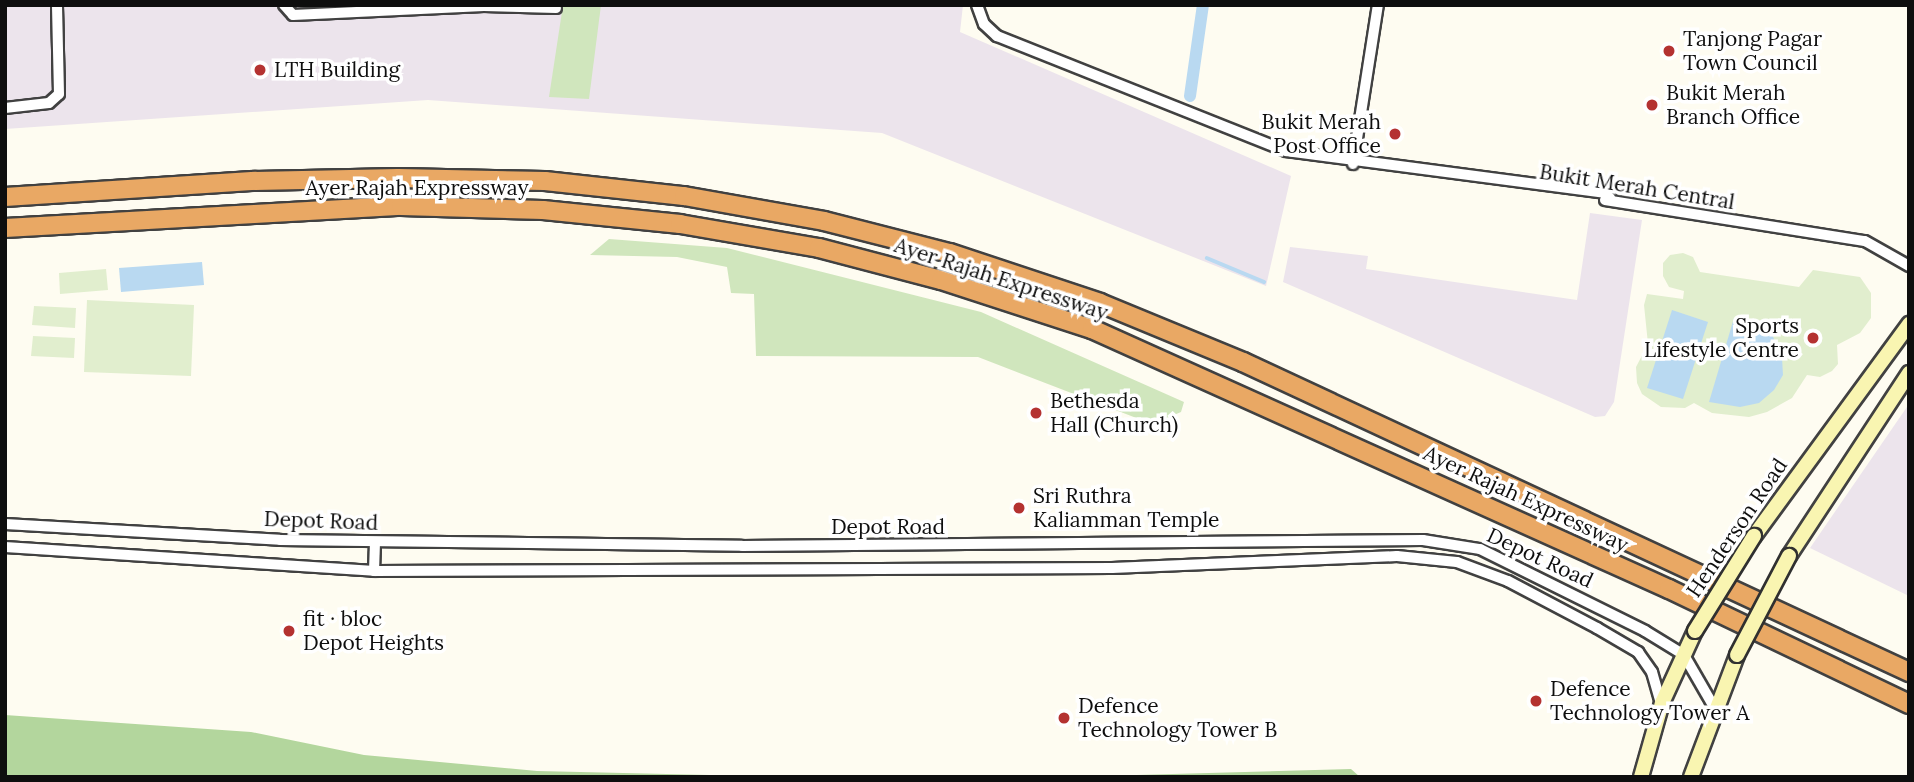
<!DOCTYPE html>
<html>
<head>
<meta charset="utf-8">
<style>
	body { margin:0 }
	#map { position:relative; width:1914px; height:782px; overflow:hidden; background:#fefcf1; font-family:Lora,serif }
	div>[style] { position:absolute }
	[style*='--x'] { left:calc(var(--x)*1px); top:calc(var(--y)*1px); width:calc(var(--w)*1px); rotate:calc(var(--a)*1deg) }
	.industrial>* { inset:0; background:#ece4ec }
	.green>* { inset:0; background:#d0e6bd }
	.forest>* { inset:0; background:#b3d69d }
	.pitch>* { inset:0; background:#e1eece }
	.water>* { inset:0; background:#b9d9f1 }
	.stream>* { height:3.5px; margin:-1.75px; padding:0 1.75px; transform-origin:1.75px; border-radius:1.75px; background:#b9d9f1 }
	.canal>* { height:12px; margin:-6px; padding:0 6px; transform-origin:6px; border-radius:6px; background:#b9d9f1 }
	.roads { filter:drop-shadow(2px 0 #414141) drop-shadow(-2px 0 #414141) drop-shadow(0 2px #414141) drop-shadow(0 -2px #414141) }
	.street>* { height:10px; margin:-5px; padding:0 5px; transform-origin:5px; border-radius:5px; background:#fff }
	.secondary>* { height:14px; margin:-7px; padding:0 7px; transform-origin:7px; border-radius:7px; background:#f9f5b1 }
	.highway>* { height:18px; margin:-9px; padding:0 9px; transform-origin:9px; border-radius:9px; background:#e9a864 }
	.bridges { filter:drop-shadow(2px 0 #303030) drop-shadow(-2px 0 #303030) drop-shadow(0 2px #303030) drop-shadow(0 -2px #303030) }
	.secondary-bridge>* { height:14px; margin:-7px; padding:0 7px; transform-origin:7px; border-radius:7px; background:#f9f5b1 }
	.dots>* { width:19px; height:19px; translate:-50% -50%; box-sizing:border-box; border:4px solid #fff; border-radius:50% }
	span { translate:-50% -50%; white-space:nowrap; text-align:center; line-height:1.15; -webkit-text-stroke:7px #fff; paint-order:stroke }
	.poi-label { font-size:21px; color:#0e0e0e }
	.left { translate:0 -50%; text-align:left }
	.right { translate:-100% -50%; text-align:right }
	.street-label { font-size:21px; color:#0e0e0e }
	.frame { position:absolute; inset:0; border:7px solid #0e0e0e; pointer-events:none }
</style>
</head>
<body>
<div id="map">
	<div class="industrial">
		<div style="clip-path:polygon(5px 5px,963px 5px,960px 32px,1291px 176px,1266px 286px,882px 133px,428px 100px,5px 129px)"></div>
		<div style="clip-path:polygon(1590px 213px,1642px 220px,1614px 402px,1605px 416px,1595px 417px,1283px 282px,1290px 247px,1368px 256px,1366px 269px,1577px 300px)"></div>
		<div style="clip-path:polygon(1909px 404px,1909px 596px,1810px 548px)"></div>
	</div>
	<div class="green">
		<div style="clip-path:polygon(563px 5px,601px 5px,589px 99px,549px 97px)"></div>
		<div style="clip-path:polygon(609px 239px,727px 248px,981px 312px,1184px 402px,1181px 412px,1152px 424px,978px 357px,756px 356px,754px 294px,731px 293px,727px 267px,677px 257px,590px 255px)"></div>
	</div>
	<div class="forest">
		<div style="clip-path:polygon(5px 715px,251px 732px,364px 755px,537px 771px,794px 777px,5px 777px)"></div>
		<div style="clip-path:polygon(1351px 769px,1360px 777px,1064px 777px)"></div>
	</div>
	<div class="pitch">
		<div style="clip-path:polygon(1683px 253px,1693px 257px,1700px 272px,1799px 287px,1813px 270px,1860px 277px,1871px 293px,1871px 318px,1860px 333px,1837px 345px,1838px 364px,1832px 371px,1820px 377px,1807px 375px,1792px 398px,1767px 412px,1749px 417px,1712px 413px,1694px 403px,1685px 408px,1661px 407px,1642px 394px,1637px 383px,1636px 367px,1648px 344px,1644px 305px,1647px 294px,1683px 299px,1684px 291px,1669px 287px,1663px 276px,1663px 263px,1670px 255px)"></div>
		<div style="clip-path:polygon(106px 269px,108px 290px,60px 294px,59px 273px)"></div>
		<div style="clip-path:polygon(87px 300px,194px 305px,191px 376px,84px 372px)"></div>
		<div style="clip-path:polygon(34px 306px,76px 308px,75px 328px,32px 325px)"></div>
		<div style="clip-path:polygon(33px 336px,75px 338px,74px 358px,31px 356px)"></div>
	</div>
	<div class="water">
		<div style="clip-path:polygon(202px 262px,204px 285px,121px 292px,119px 268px)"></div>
		<div style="clip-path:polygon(1672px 310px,1708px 322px,1683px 399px,1647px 388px)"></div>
		<div style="clip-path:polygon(1734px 318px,1771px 332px,1782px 358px,1783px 375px,1774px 390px,1759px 403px,1740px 407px,1709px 402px)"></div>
	</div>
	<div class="stream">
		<div style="--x:1207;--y:258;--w:62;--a:22.8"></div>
	</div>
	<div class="canal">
		<div style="--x:1190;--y:96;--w:92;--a:-81.9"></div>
	</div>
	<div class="roads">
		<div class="street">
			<div style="--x:284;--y:5;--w:13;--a:48"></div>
			<div style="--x:293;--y:15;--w:191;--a:-2.7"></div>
			<div style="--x:484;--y:6;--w:72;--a:1.6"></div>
			<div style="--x:977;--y:5;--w:20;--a:70"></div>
			<div style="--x:984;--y:24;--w:18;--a:43"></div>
			<div style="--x:997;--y:36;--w:311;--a:21.7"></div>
			<div style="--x:1286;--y:151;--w:321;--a:7.5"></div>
			<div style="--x:1604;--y:193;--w:8;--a:40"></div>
			<div style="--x:5;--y:108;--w:44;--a:-6.5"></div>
			<div style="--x:49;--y:103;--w:13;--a:-42"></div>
			<div style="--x:59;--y:94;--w:89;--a:-91.3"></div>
			<div style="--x:1353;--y:164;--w:161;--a:-81.1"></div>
			<div style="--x:1605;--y:200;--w:263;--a:9"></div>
			<div style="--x:1865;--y:241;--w:51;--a:29.6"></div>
			<div style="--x:5;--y:524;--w:275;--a:3.3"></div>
			<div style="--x:280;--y:540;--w:462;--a:0.7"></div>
			<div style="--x:742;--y:546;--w:681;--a:-0.5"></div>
			<div style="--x:1423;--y:540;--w:58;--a:9"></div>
			<div style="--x:1480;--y:549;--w:184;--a:26.4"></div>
			<div style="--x:1645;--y:631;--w:46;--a:31.6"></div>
			<div style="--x:1684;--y:655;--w:60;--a:60"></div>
			<div style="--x:5;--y:547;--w:370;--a:3.7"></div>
			<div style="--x:374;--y:571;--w:738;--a:-0.23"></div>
			<div style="--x:1112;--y:568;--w:285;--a:-2.4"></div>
			<div style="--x:1397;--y:556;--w:60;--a:5.7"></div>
			<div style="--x:1457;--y:562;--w:54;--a:20.4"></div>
			<div style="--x:1508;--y:581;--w:101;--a:27.8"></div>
			<div style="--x:1597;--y:628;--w:48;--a:30.3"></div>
			<div style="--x:1638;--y:652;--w:24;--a:55"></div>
			<div style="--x:1652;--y:672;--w:32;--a:74"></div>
			<div style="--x:374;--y:571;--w:29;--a:-88"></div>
		</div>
		<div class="secondary">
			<div style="--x:1754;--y:536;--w:263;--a:-53.8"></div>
			<div style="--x:1789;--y:556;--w:219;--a:-56.7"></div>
			<div style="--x:1641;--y:777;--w:77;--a:-74.2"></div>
			<div style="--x:1662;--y:703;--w:79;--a:-65.4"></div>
			<div style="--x:1691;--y:777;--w:130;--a:-69.3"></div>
		</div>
		<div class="highway">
			<div style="--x:5;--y:197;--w:251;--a:-3.7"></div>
			<div style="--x:255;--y:181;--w:143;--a:-1.2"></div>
			<div style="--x:398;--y:178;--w:147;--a:1.2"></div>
			<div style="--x:545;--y:181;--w:140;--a:6.2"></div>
			<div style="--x:684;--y:196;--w:142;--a:10.1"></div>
			<div style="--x:824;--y:221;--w:130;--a:14.3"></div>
			<div style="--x:950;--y:253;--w:158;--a:18.4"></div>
			<div style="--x:1100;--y:303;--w:155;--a:22.4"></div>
			<div style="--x:1243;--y:362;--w:735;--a:24.96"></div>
			<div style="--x:5;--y:228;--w:397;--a:-3.2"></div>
			<div style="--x:401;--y:206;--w:142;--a:1.6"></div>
			<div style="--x:543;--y:210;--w:138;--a:5.8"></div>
			<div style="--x:680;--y:224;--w:141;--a:9.8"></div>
			<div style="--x:819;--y:248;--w:126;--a:14.7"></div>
			<div style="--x:941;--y:280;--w:159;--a:18"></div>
			<div style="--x:1092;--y:329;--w:633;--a:24.26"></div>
			<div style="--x:1669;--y:589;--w:266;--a:25.6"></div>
		</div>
	</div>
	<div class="bridges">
		<div class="secondary-bridge">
			<div style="--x:1695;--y:631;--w:112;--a:-58.2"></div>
			<div style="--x:1737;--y:655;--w:112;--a:-62.3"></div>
		</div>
	</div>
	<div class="dots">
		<div style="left:1669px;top:51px;background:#b43231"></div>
		<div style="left:260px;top:70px;background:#b43231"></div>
		<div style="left:1652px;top:105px;background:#b43231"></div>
		<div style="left:1395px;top:134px;background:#b43231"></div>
		<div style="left:1813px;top:338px;background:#b43231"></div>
		<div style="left:1036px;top:413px;background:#b43231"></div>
		<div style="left:1019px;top:508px;background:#b43231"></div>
		<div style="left:289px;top:631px;background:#b43231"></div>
		<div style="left:1536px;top:701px;background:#b43231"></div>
		<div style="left:1064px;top:718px;background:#b43231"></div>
	</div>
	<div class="poi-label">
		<span class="left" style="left:1683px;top:51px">Tanjong Pagar<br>Town Council</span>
		<span class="left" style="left:274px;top:70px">LTH Building</span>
		<span class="left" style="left:1666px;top:105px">Bukit Merah<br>Branch Office</span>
		<span class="right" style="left:1381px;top:134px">Bukit Merah<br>Post Office</span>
		<span class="right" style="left:1799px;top:338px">Sports<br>Lifestyle Centre</span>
		<span class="left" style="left:1050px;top:413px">Bethesda<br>Hall (Church)</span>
		<span class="left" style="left:1033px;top:508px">Sri Ruthra<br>Kaliamman Temple</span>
		<span class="left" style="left:303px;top:631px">fit · bloc<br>Depot Heights</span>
		<span class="left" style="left:1550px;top:701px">Defence<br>Technology Tower A</span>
		<span class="left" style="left:1078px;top:718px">Defence<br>Technology Tower B</span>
	</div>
	<div class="street-label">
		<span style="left:1637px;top:187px;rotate:9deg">Bukit Merah Central</span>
		<span style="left:417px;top:188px">Ayer Rajah Expressway</span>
		<span style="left:1001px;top:279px;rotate:18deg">Ayer Rajah Expressway</span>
		<span style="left:1526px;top:499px;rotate:25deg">Ayer Rajah Expressway</span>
		<span style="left:321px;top:521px;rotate:2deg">Depot Road</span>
		<span style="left:888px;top:527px">Depot Road</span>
		<span style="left:1737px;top:528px;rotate:-56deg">Henderson Road</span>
		<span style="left:1540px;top:558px;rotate:25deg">Depot Road</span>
	</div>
	<div class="frame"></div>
</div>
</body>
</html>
